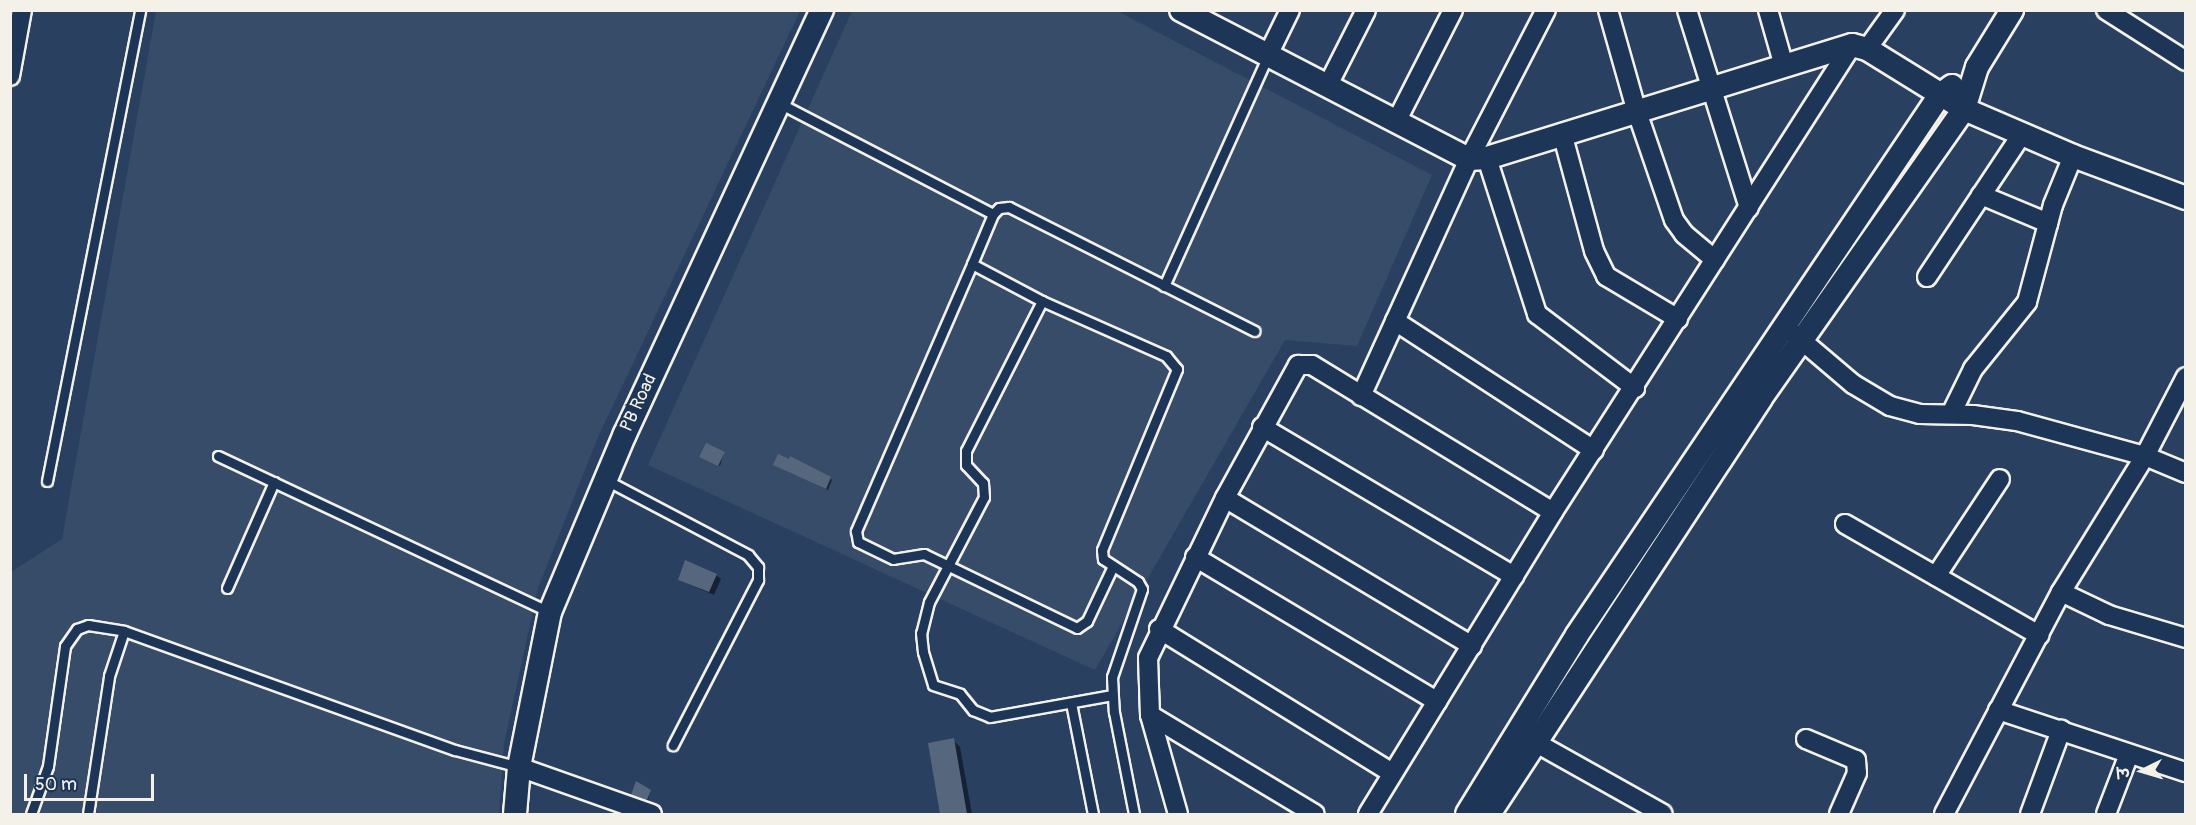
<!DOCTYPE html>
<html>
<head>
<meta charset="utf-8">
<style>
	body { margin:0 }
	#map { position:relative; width:2196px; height:825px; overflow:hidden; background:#2a4060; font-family:Pangolin,"Playpen Sans Deva",sans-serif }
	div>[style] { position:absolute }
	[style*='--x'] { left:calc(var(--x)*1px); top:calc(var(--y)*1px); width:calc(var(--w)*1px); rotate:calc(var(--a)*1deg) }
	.built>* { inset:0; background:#374c69 }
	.shadow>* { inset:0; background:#0007 }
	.building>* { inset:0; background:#56677d }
	.roads { filter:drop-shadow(2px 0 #f4f1e8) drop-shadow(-2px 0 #f4f1e8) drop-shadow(0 2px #f4f1e8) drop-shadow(0 -2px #f4f1e8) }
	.service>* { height:9px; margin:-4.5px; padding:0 4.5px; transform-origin:4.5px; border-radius:4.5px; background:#1d3557 }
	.minor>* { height:18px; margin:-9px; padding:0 9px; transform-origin:9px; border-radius:9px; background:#1d3557 }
	.tertiary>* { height:22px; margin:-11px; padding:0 11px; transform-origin:11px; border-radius:11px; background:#1d3557 }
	span { translate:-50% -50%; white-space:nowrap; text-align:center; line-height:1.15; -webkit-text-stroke:5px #1d3557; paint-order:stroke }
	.street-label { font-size:18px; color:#f4f1e8 }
	.frame { position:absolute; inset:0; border:12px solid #f4f1e8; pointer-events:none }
	.north { position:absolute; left:2112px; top:741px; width:60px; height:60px; -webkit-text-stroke:4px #1d3557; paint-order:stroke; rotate:265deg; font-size:16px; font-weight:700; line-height:24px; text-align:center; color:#f4f1e8 }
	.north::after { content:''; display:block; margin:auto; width:21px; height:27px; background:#f4f1e8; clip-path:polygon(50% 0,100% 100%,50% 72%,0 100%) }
	.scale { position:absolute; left:24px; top:774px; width:130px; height:27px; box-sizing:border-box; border:3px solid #f4f1e8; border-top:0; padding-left:8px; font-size:18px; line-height:21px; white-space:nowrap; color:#f4f1e8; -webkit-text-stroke:4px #1d3557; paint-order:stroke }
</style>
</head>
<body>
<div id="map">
	<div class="built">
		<div style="clip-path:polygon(156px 11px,800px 11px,598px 437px,538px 588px,504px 744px,499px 814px,11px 814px,11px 572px,62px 539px)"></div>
		<div style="clip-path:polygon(852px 11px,1117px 11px,1432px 175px,1357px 346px,1285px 340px,1095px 670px,648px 465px)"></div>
	</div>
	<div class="shadow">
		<div style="clip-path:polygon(724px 453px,720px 466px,703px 458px)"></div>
		<div style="clip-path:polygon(777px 466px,830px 478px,832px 480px,828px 490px)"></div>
		<div style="clip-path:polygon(716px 575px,721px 579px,714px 595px,679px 580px)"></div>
		<div style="clip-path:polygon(953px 740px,960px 747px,972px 814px,942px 814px,930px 744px)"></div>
		<div style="clip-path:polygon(650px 791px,648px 801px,634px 796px)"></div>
	</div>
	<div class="building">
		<div style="clip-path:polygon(706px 443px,725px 452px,718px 466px,699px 457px)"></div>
		<div style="clip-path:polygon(778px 454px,789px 459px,790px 456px,831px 477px,826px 489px,773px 465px)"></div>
		<div style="clip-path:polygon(685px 560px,717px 574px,709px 592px,678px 580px)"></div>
		<div style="clip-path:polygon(954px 738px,967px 814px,940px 814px,928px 743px)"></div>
		<div style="clip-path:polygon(636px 781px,651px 790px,647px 800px,631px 795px)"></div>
	</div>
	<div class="roads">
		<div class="service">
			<div style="--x:779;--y:103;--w:241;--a:27.4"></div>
			<div style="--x:972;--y:264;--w:54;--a:-67.2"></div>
			<div style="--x:993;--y:214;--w:8;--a:-45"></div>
			<div style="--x:999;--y:208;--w:10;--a:-6"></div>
			<div style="--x:1009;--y:207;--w:275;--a:26.8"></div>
			<div style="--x:1164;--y:286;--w:252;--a:-65.7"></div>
			<div style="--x:1042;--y:301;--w:168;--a:116.9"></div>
			<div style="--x:966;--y:451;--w:14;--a:90"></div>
			<div style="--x:966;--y:465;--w:25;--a:47"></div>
			<div style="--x:983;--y:483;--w:14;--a:86"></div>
			<div style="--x:984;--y:497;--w:119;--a:117.6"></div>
			<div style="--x:929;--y:602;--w:32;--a:104"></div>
			<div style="--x:921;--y:633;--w:19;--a:84"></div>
			<div style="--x:923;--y:652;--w:34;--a:73"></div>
			<div style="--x:933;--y:685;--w:28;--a:18"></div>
			<div style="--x:960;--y:694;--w:21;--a:51"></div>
			<div style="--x:973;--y:710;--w:18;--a:22"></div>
			<div style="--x:990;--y:717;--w:124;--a:-10.2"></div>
			<div style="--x:218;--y:456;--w:367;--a:25.2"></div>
			<div style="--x:606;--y:480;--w:161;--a:27.8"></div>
			<div style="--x:748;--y:555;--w:16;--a:50"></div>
			<div style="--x:758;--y:567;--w:13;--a:90"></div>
			<div style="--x:758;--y:580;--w:186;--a:117.3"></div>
			<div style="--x:47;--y:481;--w:480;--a:-78.8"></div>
			<div style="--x:1113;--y:566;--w:61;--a:115.3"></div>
			<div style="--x:1087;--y:621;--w:12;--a:145"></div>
			<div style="--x:1077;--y:628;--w:170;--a:-154.2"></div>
			<div style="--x:924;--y:554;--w:31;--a:171"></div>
			<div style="--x:893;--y:559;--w:39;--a:-154"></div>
			<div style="--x:858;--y:542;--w:11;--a:-100"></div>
			<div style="--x:856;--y:531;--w:291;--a:-66.5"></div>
			<div style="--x:972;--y:264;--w:79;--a:27.9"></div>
			<div style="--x:1042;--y:301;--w:136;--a:23.9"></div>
			<div style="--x:1166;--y:356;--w:17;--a:50"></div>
			<div style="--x:1177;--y:369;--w:196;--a:112.5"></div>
			<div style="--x:1102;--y:550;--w:9;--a:84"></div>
			<div style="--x:1103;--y:559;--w:42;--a:33.3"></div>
			<div style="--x:1138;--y:582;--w:8;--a:60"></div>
			<div style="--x:1142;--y:589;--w:93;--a:108.8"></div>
			<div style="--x:1112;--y:677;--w:35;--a:87"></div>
			<div style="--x:1114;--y:712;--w:104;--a:78.9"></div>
			<div style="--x:227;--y:588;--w:116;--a:-66.1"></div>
			<div style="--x:1071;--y:703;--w:113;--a:78.8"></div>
			<div style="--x:31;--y:814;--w:51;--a:-70.5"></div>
			<div style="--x:48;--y:766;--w:121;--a:-81.9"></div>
			<div style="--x:65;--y:646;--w:21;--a:-55"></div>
			<div style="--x:77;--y:629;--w:12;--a:-20"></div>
			<div style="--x:88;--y:625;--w:36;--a:9"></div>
			<div style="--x:124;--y:631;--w:352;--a:19.8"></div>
			<div style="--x:455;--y:750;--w:66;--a:14.9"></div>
			<div style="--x:88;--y:814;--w:140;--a:-81.3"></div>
			<div style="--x:109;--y:676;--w:47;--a:-71.6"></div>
		</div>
		<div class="minor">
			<div style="--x:1608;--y:10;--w:103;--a:74.2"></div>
			<div style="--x:1636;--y:109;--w:117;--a:71.1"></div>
			<div style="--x:1674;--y:220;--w:17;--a:54"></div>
			<div style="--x:1684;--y:234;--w:40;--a:40"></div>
			<div style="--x:1687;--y:10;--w:207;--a:72.6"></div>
			<div style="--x:1768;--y:10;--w:58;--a:74.1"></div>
			<div style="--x:2106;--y:10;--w:95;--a:32.5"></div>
			<div style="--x:1867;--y:49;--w:48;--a:-54.3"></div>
			<div style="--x:1269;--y:53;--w:48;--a:-64"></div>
			<div style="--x:10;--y:76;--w:67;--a:-79.7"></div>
			<div style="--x:1327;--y:87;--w:86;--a:-63.1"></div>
			<div style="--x:1396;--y:122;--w:126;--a:-63"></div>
			<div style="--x:1562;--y:133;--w:122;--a:74.8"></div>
			<div style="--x:1594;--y:251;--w:28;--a:64"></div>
			<div style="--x:1606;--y:276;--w:84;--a:30.8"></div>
			<div style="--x:1487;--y:158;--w:164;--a:72.2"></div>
			<div style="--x:1537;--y:314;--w:123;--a:37.1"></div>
			<div style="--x:1981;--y:195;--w:73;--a:22.7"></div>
			<div style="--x:1927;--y:277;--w:172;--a:-56.4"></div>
			<div style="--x:1395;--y:321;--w:237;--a:33"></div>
			<div style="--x:1793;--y:333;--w:79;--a:40.4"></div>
			<div style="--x:1853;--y:384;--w:43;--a:30.7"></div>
			<div style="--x:1890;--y:406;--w:31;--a:15"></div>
			<div style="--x:1920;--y:414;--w:53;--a:1.1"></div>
			<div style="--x:1973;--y:415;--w:44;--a:7.8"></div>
			<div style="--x:2017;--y:421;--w:133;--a:15.3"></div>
			<div style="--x:2145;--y:456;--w:44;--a:22.5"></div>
			<div style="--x:1361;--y:396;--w:260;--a:-65.5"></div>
			<div style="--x:1469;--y:159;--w:168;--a:-62.7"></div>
			<div style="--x:1951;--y:414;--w:50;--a:-63.9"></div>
			<div style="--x:1973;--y:369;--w:86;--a:-51.1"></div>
			<div style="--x:2027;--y:302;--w:100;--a:-75"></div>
			<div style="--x:2053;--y:205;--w:53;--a:-67.8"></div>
			<div style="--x:1262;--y:427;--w:293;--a:30.6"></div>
			<div style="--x:1225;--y:498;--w:288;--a:30.9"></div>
			<div style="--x:1845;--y:524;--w:224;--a:29.8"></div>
			<div style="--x:1195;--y:557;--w:282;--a:30.8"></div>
			<div style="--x:1936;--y:576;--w:116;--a:-56.6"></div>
			<div style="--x:2061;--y:592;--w:53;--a:25.6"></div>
			<div style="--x:2109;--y:615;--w:80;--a:16.6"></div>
			<div style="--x:1159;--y:629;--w:274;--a:31.7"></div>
			<div style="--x:1998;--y:710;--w:198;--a:18.3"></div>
			<div style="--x:1150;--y:715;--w:192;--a:31"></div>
			<div style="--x:1524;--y:736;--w:159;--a:29.3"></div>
			<div style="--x:1806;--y:739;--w:54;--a:22.8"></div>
			<div style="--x:1856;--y:760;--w:13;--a:86"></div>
			<div style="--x:1857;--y:773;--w:45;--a:113.7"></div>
			<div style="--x:519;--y:767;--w:141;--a:19.5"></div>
			<div style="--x:1178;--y:814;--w:103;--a:-105.8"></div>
			<div style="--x:1150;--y:715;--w:57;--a:-92"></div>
			<div style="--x:1148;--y:658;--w:178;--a:-64.3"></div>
			<div style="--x:1225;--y:498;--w:152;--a:-61.2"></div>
			<div style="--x:1298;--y:365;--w:14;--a:0"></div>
			<div style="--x:1312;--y:365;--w:282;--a:31.4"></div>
			<div style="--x:1368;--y:814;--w:354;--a:-58.5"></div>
			<div style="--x:1553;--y:512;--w:555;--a:-57.37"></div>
			<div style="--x:1944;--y:814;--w:251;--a:-62.2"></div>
			<div style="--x:2061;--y:592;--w:160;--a:-58.3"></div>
			<div style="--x:2145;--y:456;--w:89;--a:-62.6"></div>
			<div style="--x:2030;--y:814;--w:90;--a:-69.7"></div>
			<div style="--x:2106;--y:814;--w:64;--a:-69"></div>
		</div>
		<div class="tertiary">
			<div style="--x:1181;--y:10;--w:324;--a:27.4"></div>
			<div style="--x:1469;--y:159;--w:18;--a:-3"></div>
			<div style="--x:1487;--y:158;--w:382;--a:-17.2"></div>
			<div style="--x:1852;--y:45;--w:16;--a:15"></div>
			<div style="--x:1867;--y:49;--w:114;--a:31.7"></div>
			<div style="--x:1964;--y:109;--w:119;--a:23.3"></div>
			<div style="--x:2073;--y:156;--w:121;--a:20.4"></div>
			<div style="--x:515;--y:814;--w:47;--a:-85.1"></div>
			<div style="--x:519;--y:767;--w:158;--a:-78.7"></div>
			<div style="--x:550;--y:612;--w:193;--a:-67.2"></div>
			<div style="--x:625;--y:434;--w:468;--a:-65.1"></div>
			<div style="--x:1467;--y:814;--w:210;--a:-58.4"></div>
			<div style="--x:1577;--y:635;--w:651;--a:-56.09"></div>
			<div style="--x:1940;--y:95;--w:15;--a:-37"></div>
			<div style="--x:1489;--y:814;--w:497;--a:-56.8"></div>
			<div style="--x:1761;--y:398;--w:353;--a:-54.9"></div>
			<div style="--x:1964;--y:109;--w:44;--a:-72.8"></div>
			<div style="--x:1977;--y:67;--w:67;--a:-58.4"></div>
		</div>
	</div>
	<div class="street-label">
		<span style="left:639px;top:403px;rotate:-65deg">PB Road</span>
	</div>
	<div class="frame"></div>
	<div class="north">उ</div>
	<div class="scale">50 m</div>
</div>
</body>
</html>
